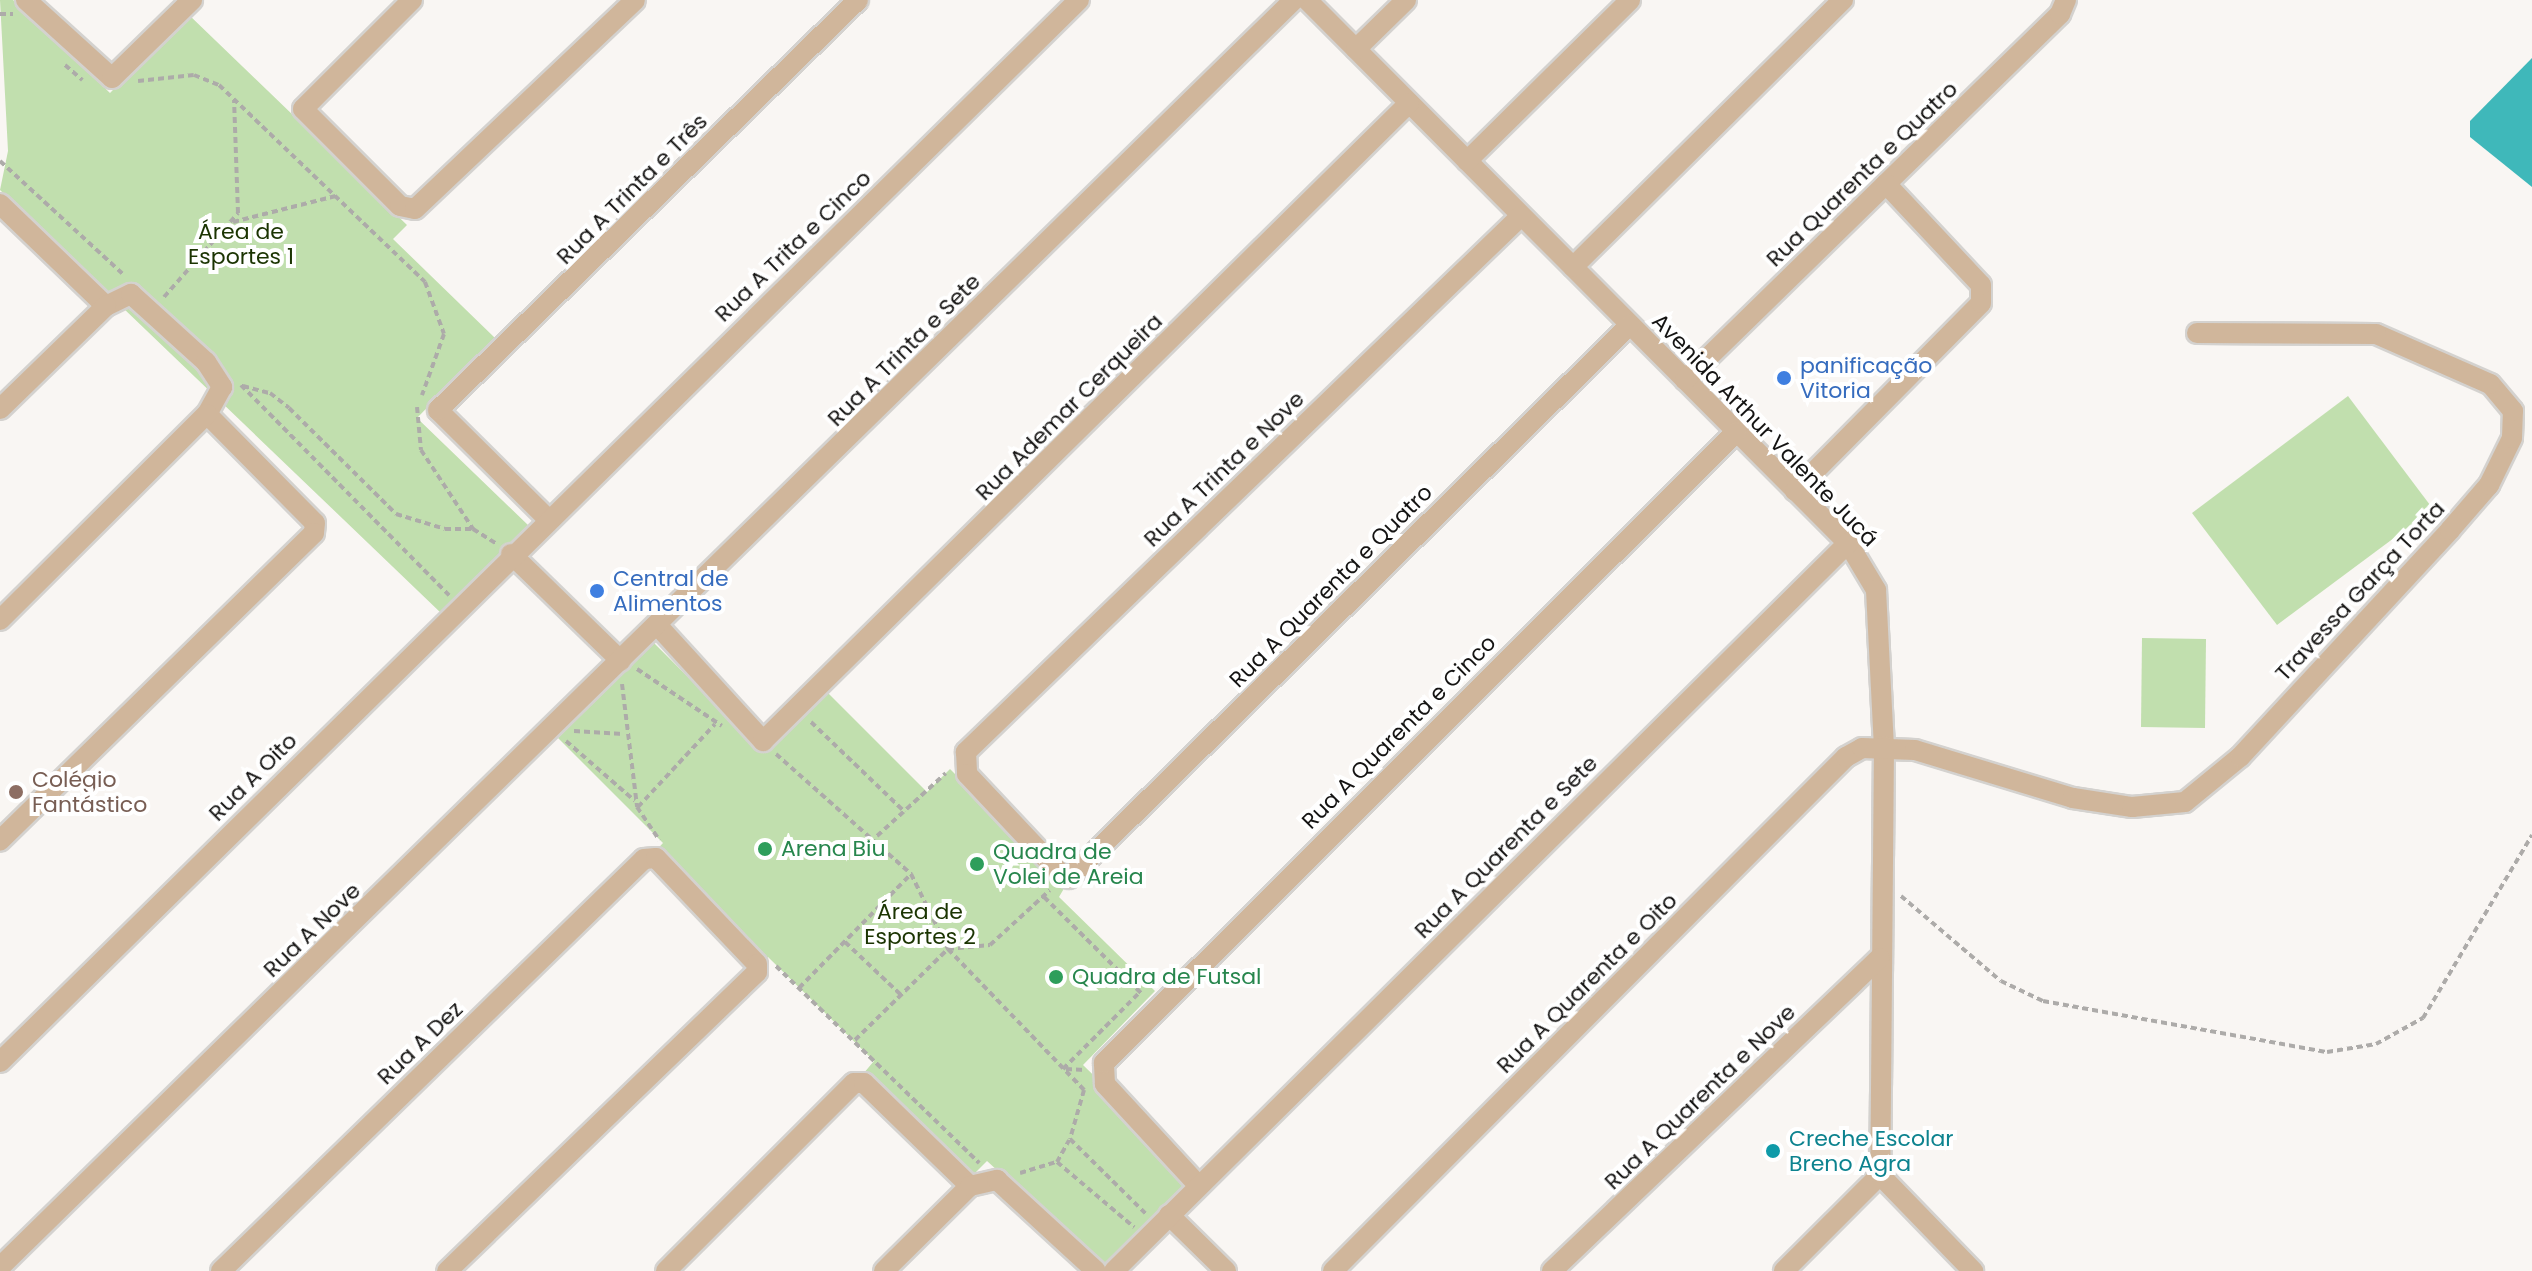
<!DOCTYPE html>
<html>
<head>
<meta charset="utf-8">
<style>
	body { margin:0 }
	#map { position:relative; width:2532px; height:1271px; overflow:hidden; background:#f9f6f3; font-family:Poppins,sans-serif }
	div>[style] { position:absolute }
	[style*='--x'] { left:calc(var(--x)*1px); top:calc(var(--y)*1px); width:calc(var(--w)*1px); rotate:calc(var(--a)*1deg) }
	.green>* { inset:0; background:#c1dfae }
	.water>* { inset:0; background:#3fb8ba }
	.path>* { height:4px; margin-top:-2px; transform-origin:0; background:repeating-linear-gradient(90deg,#adaba9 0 6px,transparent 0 10px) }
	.roads { filter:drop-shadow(2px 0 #d4d2cf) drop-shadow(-2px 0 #d4d2cf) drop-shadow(0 2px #d4d2cf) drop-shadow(0 -2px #d4d2cf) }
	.minor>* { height:20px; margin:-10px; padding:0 10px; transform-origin:10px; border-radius:10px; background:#d0b69b }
	.dots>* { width:22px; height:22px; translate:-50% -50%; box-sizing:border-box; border:4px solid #fff; border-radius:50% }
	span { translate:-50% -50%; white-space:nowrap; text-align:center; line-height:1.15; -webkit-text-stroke:8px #fff; paint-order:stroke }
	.street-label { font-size:22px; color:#141312 }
	.park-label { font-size:22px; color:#1b3402 }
	.shop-label { font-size:22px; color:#366cbe }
	.left { translate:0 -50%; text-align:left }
	.education-label { font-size:22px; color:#785e54 }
	.leisure-label { font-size:22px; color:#27864d }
	.culture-label { font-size:22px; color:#0d838f }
</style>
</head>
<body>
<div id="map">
	<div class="green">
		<div style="clip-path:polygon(0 0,13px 0,110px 93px,188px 14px,407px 225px,393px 239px,495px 338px,417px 418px,528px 525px,442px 614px,0 190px,8px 151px)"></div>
		<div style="clip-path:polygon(2348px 396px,2433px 509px,2277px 625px,2192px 513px)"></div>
		<div style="clip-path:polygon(2142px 638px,2206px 639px,2205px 728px,2141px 727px)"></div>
		<div style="clip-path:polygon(654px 643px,763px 752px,826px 691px,927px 792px,950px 769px,1066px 885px,1059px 897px,1155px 991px,1083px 1065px,1199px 1178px,1108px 1271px,987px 1161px,970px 1178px,863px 1074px,874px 1061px,768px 957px,754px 963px,649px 858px,663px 843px,558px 738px)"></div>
	</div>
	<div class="water">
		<div style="clip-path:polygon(2532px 58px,2532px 187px,2470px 137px,2470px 121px)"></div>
	</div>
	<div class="path">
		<div style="--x:0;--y:14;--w:13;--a:0"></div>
		<div style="--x:65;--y:65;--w:23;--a:41"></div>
		<div style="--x:138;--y:81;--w:56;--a:-6.1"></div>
		<div style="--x:194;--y:75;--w:27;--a:22"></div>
		<div style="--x:219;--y:85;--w:285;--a:43.7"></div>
		<div style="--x:425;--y:282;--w:55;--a:69.9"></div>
		<div style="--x:444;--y:334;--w:65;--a:109.8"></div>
		<div style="--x:0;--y:161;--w:168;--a:42.6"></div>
		<div style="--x:233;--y:222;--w:106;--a:-14.2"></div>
		<div style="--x:164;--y:297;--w:112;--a:-48.6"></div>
		<div style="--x:238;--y:213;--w:113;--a:-92"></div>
		<div style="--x:241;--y:385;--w:296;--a:45.3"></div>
		<div style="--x:243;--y:386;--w:28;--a:15"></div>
		<div style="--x:270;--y:393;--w:24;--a:38"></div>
		<div style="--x:289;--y:408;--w:151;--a:44.7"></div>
		<div style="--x:396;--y:514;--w:51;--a:17"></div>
		<div style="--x:445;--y:529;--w:28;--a:0"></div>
		<div style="--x:473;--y:529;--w:28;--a:32"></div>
		<div style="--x:417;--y:407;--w:43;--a:84.7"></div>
		<div style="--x:421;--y:450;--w:95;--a:56.6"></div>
		<div style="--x:637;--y:669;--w:102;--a:33.8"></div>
		<div style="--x:622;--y:684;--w:124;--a:83"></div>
		<div style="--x:637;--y:807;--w:40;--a:56"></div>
		<div style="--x:811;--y:722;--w:130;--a:43.8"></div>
		<div style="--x:574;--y:731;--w:49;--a:3.5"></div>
		<div style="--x:566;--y:741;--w:91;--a:41"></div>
		<div style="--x:776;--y:754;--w:181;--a:41.6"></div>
		<div style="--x:911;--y:874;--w:84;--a:63.7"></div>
		<div style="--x:948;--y:949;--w:196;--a:46"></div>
		<div style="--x:1084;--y:1090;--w:51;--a:105.9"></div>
		<div style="--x:1070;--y:1139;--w:107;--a:44.6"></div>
		<div style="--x:638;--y:807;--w:113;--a:-47.1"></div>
		<div style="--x:877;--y:836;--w:93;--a:-42.4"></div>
		<div style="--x:1901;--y:896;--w:131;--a:40.4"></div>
		<div style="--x:2001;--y:981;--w:47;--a:25.5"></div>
		<div style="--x:2043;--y:1001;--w:289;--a:10.2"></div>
		<div style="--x:2327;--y:1052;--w:50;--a:-9.3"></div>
		<div style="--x:2376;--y:1044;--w:54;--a:-29"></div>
		<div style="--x:2423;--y:1018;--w:213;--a:-59.2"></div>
		<div style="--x:1044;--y:897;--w:139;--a:44.7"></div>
		<div style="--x:845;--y:942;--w:77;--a:43.4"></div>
		<div style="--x:776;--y:966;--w:283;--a:44.1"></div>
		<div style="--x:799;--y:988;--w:160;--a:-45.5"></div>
		<div style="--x:855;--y:1040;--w:130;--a:-44.4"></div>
		<div style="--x:948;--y:949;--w:42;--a:-5.4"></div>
		<div style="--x:990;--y:945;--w:81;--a:-42.5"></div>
		<div style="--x:1063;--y:1069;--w:109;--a:-45"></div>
		<div style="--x:1066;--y:1069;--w:19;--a:3"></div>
		<div style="--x:1057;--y:1162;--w:25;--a:-61"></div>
		<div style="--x:1020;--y:1173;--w:39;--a:-17"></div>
		<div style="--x:1057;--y:1162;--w:101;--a:40.2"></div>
	</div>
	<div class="roads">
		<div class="minor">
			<div style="--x:26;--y:0;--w:116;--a:42.2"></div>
			<div style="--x:112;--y:78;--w:112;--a:-44.3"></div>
			<div style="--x:412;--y:0;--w:154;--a:135"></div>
			<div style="--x:303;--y:109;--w:137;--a:45"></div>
			<div style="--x:400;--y:206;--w:15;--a:11"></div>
			<div style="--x:415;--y:209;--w:303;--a:-43.5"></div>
			<div style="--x:1307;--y:0;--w:767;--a:45.11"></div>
			<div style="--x:1848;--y:543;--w:55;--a:59.2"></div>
			<div style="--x:1876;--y:590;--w:156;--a:87.1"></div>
			<div style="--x:1884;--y:746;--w:429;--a:90.5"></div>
			<div style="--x:1880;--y:1175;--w:136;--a:135"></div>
			<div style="--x:1356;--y:49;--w:70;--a:-44.4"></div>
			<div style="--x:1467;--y:161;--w:229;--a:-44.6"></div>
			<div style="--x:0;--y:204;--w:147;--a:43.9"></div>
			<div style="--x:106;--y:306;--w:28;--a:-26"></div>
			<div style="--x:131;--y:294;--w:101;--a:42.2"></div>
			<div style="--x:206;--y:362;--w:30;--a:57"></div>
			<div style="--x:222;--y:387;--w:31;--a:119"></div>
			<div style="--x:207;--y:414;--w:153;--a:45.3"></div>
			<div style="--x:315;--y:523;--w:10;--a:96"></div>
			<div style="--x:314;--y:533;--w:440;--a:135.6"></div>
			<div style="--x:1521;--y:216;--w:772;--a:136"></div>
			<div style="--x:966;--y:752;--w:22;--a:87"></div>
			<div style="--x:967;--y:774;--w:136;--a:46.8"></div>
			<div style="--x:1060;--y:873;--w:10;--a:29"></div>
			<div style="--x:1069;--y:878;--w:788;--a:-44.59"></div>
			<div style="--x:1573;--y:267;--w:380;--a:-44.7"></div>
			<div style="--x:1685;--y:380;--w:524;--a:-44.3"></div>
			<div style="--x:2060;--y:14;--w:15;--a:-67"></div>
			<div style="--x:0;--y:409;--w:148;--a:-44.2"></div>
			<div style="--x:1795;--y:491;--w:264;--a:-45.3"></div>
			<div style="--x:1981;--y:303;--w:18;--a:-90"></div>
			<div style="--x:1981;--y:285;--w:139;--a:-133.2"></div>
			<div style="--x:547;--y:518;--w:153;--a:-135.3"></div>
			<div style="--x:438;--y:410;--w:587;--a:-44.31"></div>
			<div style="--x:511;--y:554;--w:153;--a:44.2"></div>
			<div style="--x:0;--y:620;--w:292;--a:-44.9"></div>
			<div style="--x:658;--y:626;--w:156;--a:47.6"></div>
			<div style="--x:763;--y:741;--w:908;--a:-44.64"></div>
			<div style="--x:0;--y:1062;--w:1514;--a:-44.55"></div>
			<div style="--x:1880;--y:1175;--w:134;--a:45.9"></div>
			<div style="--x:1199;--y:1186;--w:139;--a:-132.7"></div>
			<div style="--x:1105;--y:1084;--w:21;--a:-93"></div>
			<div style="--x:1104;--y:1063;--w:893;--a:-44.95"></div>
			<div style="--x:1169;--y:1215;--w:80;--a:44.5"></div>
			<div style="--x:0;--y:1267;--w:1811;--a:-44.4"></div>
			<div style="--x:221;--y:1271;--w:590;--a:-44.25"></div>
			<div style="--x:644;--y:859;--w:12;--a:-5"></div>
			<div style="--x:656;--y:858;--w:146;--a:46.4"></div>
			<div style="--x:757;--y:964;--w:8;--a:90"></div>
			<div style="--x:757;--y:972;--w:431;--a:136"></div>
			<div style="--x:666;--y:1271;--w:266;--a:-45"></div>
			<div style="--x:854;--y:1083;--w:10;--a:0"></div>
			<div style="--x:864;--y:1083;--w:148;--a:44.2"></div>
			<div style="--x:884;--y:1271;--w:121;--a:-44.7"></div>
			<div style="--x:970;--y:1186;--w:28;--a:-13"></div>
			<div style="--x:997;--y:1180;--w:134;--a:42.6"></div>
			<div style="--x:1114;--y:1271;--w:1034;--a:-44.76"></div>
			<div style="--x:1333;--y:1271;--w:726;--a:-45.06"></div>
			<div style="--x:1846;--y:757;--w:18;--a:-29"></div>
			<div style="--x:1862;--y:748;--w:53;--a:2.2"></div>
			<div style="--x:1915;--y:750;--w:165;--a:16.9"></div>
			<div style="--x:2073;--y:798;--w:60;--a:8.7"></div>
			<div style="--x:2132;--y:807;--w:53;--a:-5.4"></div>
			<div style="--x:2185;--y:802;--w:71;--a:-39.3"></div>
			<div style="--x:2240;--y:757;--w:309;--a:-47.2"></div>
			<div style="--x:2450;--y:530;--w:60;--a:-49.1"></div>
			<div style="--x:2489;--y:485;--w:52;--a:-63.9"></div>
			<div style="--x:2512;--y:438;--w:27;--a:-88"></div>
			<div style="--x:2513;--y:411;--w:35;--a:-130"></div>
			<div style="--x:2490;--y:384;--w:124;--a:-156.3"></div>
			<div style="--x:2376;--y:334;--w:179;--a:-179.7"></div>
			<div style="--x:1552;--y:1271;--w:453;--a:-43.7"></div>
		</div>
	</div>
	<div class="dots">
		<div style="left:1784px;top:378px;background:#3f7fe0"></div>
		<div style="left:597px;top:591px;background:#3f7fe0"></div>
		<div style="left:16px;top:792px;background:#8d6e63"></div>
		<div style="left:765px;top:849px;background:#2e9e5b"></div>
		<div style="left:977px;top:864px;background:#2e9e5b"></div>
		<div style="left:1056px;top:977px;background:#2e9e5b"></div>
		<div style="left:1773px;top:1151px;background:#0f9aa8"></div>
	</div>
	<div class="street-label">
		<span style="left:1862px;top:174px;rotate:-44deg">Rua Quarenta e Quatro</span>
		<span style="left:632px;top:189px;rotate:-45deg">Rua A Trinta e Três</span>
		<span style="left:793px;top:246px;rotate:-44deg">Rua A Trita e Cinco</span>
		<span style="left:904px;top:350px;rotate:-45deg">Rua A Trinta e Sete</span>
		<span style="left:1069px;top:407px;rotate:-45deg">Rua Ademar Cerqueira</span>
		<span style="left:1765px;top:430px;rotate:46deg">Avenida Arthur Valente Jucá</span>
		<span style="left:1224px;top:469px;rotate:-44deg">Rua A Trinta e Nove</span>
		<span style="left:1331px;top:586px;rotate:-45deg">Rua A Quarenta e Quatro</span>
		<span style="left:2360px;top:591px;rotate:-47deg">Travessa Garça Torta</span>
		<span style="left:1399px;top:732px;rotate:-45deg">Rua A Quarenta e Cinco</span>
		<span style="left:253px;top:777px;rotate:-45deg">Rua A Oito</span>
		<span style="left:1506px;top:847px;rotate:-45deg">Rua A Quarenta e Sete</span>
		<span style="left:312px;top:930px;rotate:-44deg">Rua A Nove</span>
		<span style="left:1587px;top:983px;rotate:-45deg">Rua A Quarenta e Oito</span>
		<span style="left:420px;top:1043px;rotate:-44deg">Rua A Dez</span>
		<span style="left:1700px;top:1097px;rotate:-44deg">Rua A Quarenta e Nove</span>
	</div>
	<div class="park-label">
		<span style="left:241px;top:244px">Área de<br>Esportes 1</span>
		<span style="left:920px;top:924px">Área de<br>Esportes 2</span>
	</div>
	<div class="shop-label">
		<span class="left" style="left:1800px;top:378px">panificação<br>Vitoria</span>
		<span class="left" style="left:613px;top:591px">Central de<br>Alimentos</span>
	</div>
	<div class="education-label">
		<span class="left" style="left:32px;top:792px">Colégio<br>Fantástico</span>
	</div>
	<div class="leisure-label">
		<span class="left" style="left:781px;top:849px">Arena Biu</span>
		<span class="left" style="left:993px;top:864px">Quadra de<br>Volei de Areia</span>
		<span class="left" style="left:1072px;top:977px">Quadra de Futsal</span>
	</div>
	<div class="culture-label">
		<span class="left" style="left:1789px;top:1151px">Creche Escolar<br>Breno Agra</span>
	</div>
</div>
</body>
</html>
